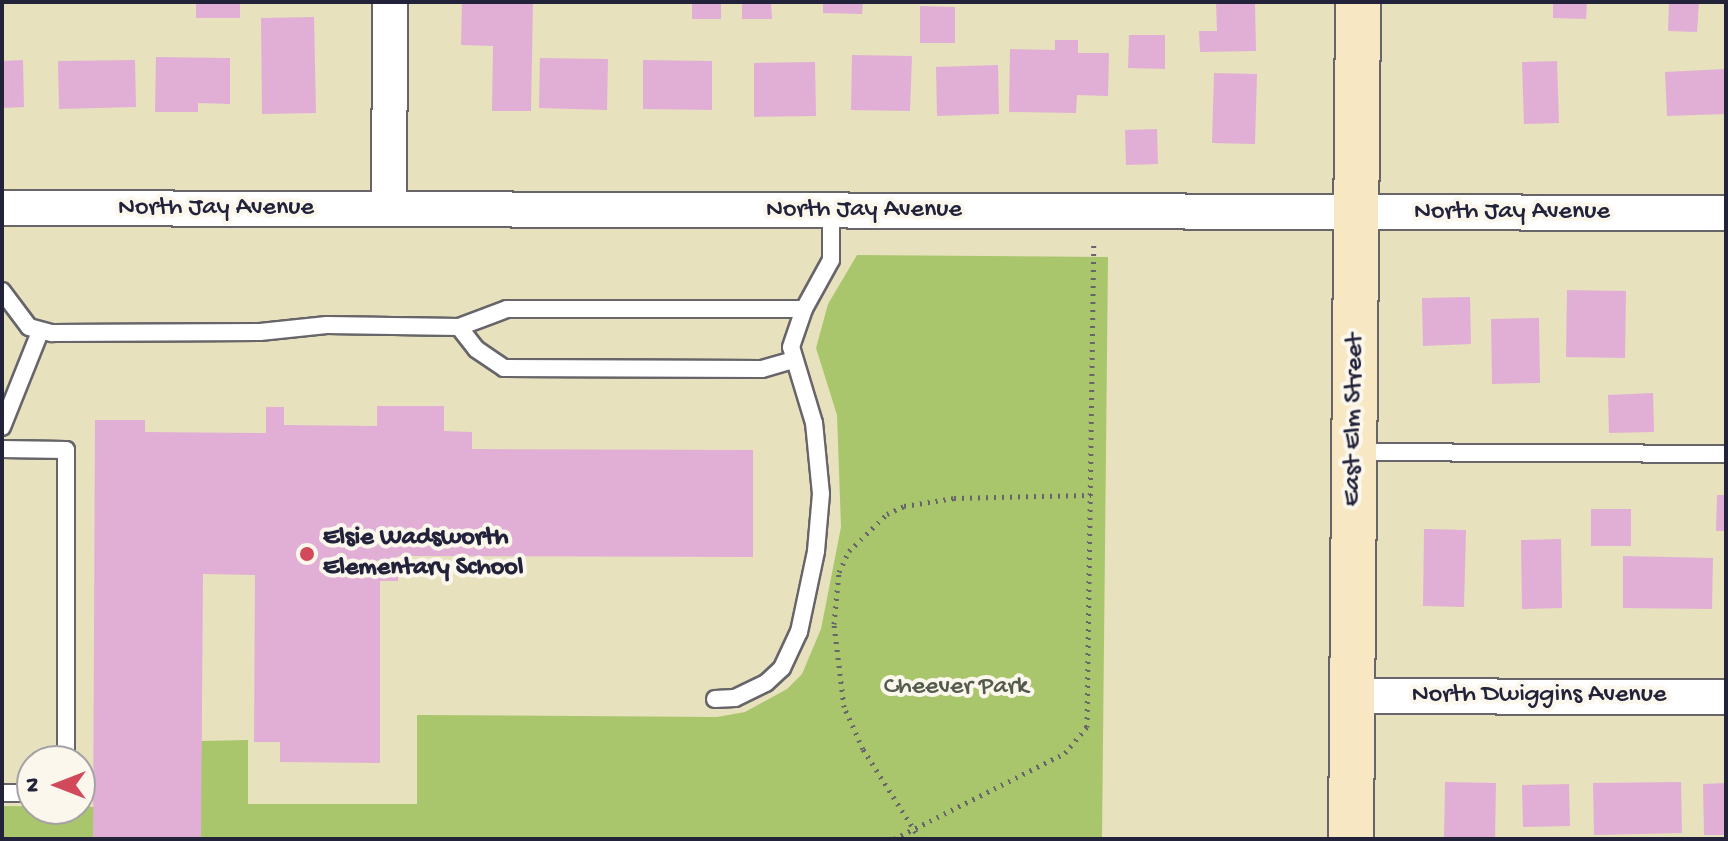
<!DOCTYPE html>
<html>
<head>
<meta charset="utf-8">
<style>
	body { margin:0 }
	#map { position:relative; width:1728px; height:841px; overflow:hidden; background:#e7e1be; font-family:"Gochi Hand",sans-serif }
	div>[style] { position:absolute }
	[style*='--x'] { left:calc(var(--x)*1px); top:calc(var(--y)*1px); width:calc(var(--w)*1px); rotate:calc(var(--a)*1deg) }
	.green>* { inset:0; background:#aac66c }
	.building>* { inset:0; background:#e1afd5 }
	.path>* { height:5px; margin-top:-2.5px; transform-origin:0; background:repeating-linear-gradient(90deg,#676569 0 2px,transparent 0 8px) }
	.roads { filter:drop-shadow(2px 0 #676569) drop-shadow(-2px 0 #676569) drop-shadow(0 2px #676569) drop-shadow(0 -2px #676569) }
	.lane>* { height:16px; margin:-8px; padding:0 8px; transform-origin:8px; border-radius:8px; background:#fff }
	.street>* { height:34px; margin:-17px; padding:0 17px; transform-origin:17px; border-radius:17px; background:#fff }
	.secondary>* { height:44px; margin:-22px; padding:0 22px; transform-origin:22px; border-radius:22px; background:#f7e8c3 }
	.dots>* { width:22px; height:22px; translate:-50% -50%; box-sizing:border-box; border:4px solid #fbf7ec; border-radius:50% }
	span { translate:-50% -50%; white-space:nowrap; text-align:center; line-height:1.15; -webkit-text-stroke:8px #fbf7ec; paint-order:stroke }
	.street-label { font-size:26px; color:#22223b }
	.poi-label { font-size:26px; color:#22223b; font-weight:700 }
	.left { translate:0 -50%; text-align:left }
	.park-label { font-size:26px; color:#525b4c }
	.frame { position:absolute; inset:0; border:4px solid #22223b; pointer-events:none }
	.north { position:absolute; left:16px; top:745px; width:80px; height:80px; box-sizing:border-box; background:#fbf7ec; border:2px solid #a4a2a5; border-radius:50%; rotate:270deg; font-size:22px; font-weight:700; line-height:32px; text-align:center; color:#22223b }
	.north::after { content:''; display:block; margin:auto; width:28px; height:36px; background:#d1495b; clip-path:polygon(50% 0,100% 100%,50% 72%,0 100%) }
</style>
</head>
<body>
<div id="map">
	<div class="green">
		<div style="clip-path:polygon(857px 255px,1108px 257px,1102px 839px,201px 839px,201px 741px,248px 740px,248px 804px,417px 804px,417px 715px,717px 717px,745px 712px,787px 689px,802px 674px,821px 629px,841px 527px,837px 415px,816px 348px,828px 304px)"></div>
		<div style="clip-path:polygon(2px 806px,96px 807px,96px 839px,2px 839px)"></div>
	</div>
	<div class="building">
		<div style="clip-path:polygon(196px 2px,240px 2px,240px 18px,196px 18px)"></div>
		<div style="clip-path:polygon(462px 2px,533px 2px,531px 111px,492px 111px,493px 46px,461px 45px)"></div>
		<div style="clip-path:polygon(692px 2px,721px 2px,721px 19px,692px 19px)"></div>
		<div style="clip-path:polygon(742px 2px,771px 2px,772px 19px,742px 19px)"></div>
		<div style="clip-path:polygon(823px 2px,863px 2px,862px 14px,823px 13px)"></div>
		<div style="clip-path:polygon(1216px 2px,1255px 2px,1256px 51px,1200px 52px,1199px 31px,1217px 31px)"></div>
		<div style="clip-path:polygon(1553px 2px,1587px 2px,1586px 19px,1553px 18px)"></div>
		<div style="clip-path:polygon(1669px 2px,1699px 2px,1697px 32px,1668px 31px)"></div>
		<div style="clip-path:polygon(920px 6px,955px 7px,955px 43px,920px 43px)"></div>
		<div style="clip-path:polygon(314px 17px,316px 113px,262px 114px,261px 18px)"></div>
		<div style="clip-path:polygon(1129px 35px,1165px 35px,1165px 69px,1128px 68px)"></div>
		<div style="clip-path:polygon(1055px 40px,1078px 40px,1078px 53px,1109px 53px,1108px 96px,1077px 95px,1076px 113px,1009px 112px,1010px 49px,1055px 50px)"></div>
		<div style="clip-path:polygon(852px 55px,912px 56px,910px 111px,851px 110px)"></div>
		<div style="clip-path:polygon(156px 57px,230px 58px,230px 104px,198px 103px,198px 112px,155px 112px)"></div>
		<div style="clip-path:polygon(540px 58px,608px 59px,607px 110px,539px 108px)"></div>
		<div style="clip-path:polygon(23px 60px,24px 107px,2px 108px,2px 61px)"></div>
		<div style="clip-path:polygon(135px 60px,136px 107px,59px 109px,58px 61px)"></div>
		<div style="clip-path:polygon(643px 60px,712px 61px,712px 110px,643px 109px)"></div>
		<div style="clip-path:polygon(1557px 61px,1559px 123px,1524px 124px,1522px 62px)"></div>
		<div style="clip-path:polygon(815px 62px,816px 116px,754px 117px,754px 63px)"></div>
		<div style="clip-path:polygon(998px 65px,999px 114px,937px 116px,936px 67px)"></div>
		<div style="clip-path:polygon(1725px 69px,1726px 114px,1667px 116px,1665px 72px)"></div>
		<div style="clip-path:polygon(1214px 73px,1257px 74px,1255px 144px,1212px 143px)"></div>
		<div style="clip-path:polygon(1157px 129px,1158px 164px,1126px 165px,1125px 130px)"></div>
		<div style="clip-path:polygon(1567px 290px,1626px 291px,1625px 358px,1566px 357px)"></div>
		<div style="clip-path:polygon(1470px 297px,1471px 344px,1423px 346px,1422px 298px)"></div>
		<div style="clip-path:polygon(1539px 318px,1540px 383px,1492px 384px,1491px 319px)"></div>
		<div style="clip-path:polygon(1653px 393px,1654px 432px,1609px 433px,1608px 395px)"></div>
		<div style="clip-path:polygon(377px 406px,444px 406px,444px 431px,472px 432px,472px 449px,753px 450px,753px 557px,398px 556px,398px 581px,380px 581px,380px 763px,280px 762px,280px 742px,254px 742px,255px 575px,203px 574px,201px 839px,93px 839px,95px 420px,145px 420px,145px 432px,266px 433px,266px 407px,284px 407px,284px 425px,377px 426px)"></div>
		<div style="clip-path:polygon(1717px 495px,1726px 495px,1726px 531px,1716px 531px)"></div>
		<div style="clip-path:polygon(1591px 509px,1631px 509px,1631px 546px,1591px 546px)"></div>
		<div style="clip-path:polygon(1424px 529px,1466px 530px,1464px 607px,1423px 606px)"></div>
		<div style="clip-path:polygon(1561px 539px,1562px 608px,1522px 609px,1521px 540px)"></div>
		<div style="clip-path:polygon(1623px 556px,1713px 558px,1712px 609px,1623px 608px)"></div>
		<div style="clip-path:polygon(1445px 782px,1496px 783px,1495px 839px,1444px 839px)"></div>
		<div style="clip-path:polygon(1681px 782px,1682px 833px,1594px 835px,1593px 783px)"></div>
		<div style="clip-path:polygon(1726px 783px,1726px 835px,1704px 835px,1703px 784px)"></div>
		<div style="clip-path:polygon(1569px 784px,1570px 826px,1523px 827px,1522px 785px)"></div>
	</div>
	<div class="path">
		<div style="--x:894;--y:839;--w:191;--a:-26.7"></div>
		<div style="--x:1065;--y:753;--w:34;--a:-50"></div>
		<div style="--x:1087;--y:727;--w:485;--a:-89.2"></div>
		<div style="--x:920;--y:839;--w:107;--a:-122.3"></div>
		<div style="--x:863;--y:749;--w:46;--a:-114.3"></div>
		<div style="--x:844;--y:707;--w:84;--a:-96.9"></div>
		<div style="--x:834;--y:624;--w:52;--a:-84.5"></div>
		<div style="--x:839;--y:572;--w:23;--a:-65"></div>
		<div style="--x:849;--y:551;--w:53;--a:-44.2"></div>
		<div style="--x:887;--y:514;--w:19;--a:-25"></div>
		<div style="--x:904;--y:506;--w:51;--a:-9.1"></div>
		<div style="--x:954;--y:498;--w:137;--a:-1.3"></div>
	</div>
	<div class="roads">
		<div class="lane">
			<div style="--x:2;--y:291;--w:45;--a:53.1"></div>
			<div style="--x:29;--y:327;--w:24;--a:15"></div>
			<div style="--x:52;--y:333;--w:208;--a:-0.3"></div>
			<div style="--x:260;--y:332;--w:67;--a:-6"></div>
			<div style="--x:327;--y:325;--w:132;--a:0.9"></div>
			<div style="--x:459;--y:327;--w:51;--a:-20.6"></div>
			<div style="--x:507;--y:309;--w:297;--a:0"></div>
			<div style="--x:804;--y:309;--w:56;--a:-61.1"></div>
			<div style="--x:831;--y:260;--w:49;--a:-90"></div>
			<div style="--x:459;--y:327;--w:28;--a:52"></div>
			<div style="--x:476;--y:349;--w:34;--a:34"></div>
			<div style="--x:504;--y:368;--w:258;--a:0.2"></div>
			<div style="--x:762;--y:369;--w:32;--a:-16"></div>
			<div style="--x:2;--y:427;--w:102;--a:-68.2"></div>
			<div style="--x:2;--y:449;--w:64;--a:0.9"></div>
			<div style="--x:66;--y:450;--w:311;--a:90"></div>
			<div style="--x:1356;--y:452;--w:370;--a:0.3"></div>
			<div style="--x:715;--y:699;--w:20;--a:-3"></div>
			<div style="--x:735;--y:698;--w:34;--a:-26"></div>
			<div style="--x:766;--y:683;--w:22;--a:-43"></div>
			<div style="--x:782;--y:668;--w:40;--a:-65"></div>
			<div style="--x:799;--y:632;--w:83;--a:-78.1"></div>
			<div style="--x:816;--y:551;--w:57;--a:-85"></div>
			<div style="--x:821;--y:494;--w:71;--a:-95.6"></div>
			<div style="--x:814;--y:423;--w:79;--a:-106.8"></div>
			<div style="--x:791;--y:347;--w:40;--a:-71.1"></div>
			<div style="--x:2;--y:793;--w:30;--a:0"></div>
		</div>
		<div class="street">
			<div style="--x:2;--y:208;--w:1724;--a:0.17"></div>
			<div style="--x:389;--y:209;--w:207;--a:-89.7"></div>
			<div style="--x:1352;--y:696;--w:374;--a:0.2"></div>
		</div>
		<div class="secondary">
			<div style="--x:1351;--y:839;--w:837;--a:-89.52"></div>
		</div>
	</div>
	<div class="dots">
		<div style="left:307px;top:554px;background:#d1495b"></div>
	</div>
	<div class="street-label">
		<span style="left:216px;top:209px">North Jay Avenue</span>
		<span style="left:864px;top:211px">North Jay Avenue</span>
		<span style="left:1512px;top:213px">North Jay Avenue</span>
		<span style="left:1355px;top:420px;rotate:-89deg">East Elm Street</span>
		<span style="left:1539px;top:696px">North Dwiggins Avenue</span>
	</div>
	<div class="poi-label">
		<span class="left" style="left:323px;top:554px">Elsie Wadsworth<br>Elementary School</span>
	</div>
	<div class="park-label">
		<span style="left:956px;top:688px">Cheever Park</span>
	</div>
	<div class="frame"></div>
	<div class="north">N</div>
</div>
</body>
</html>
